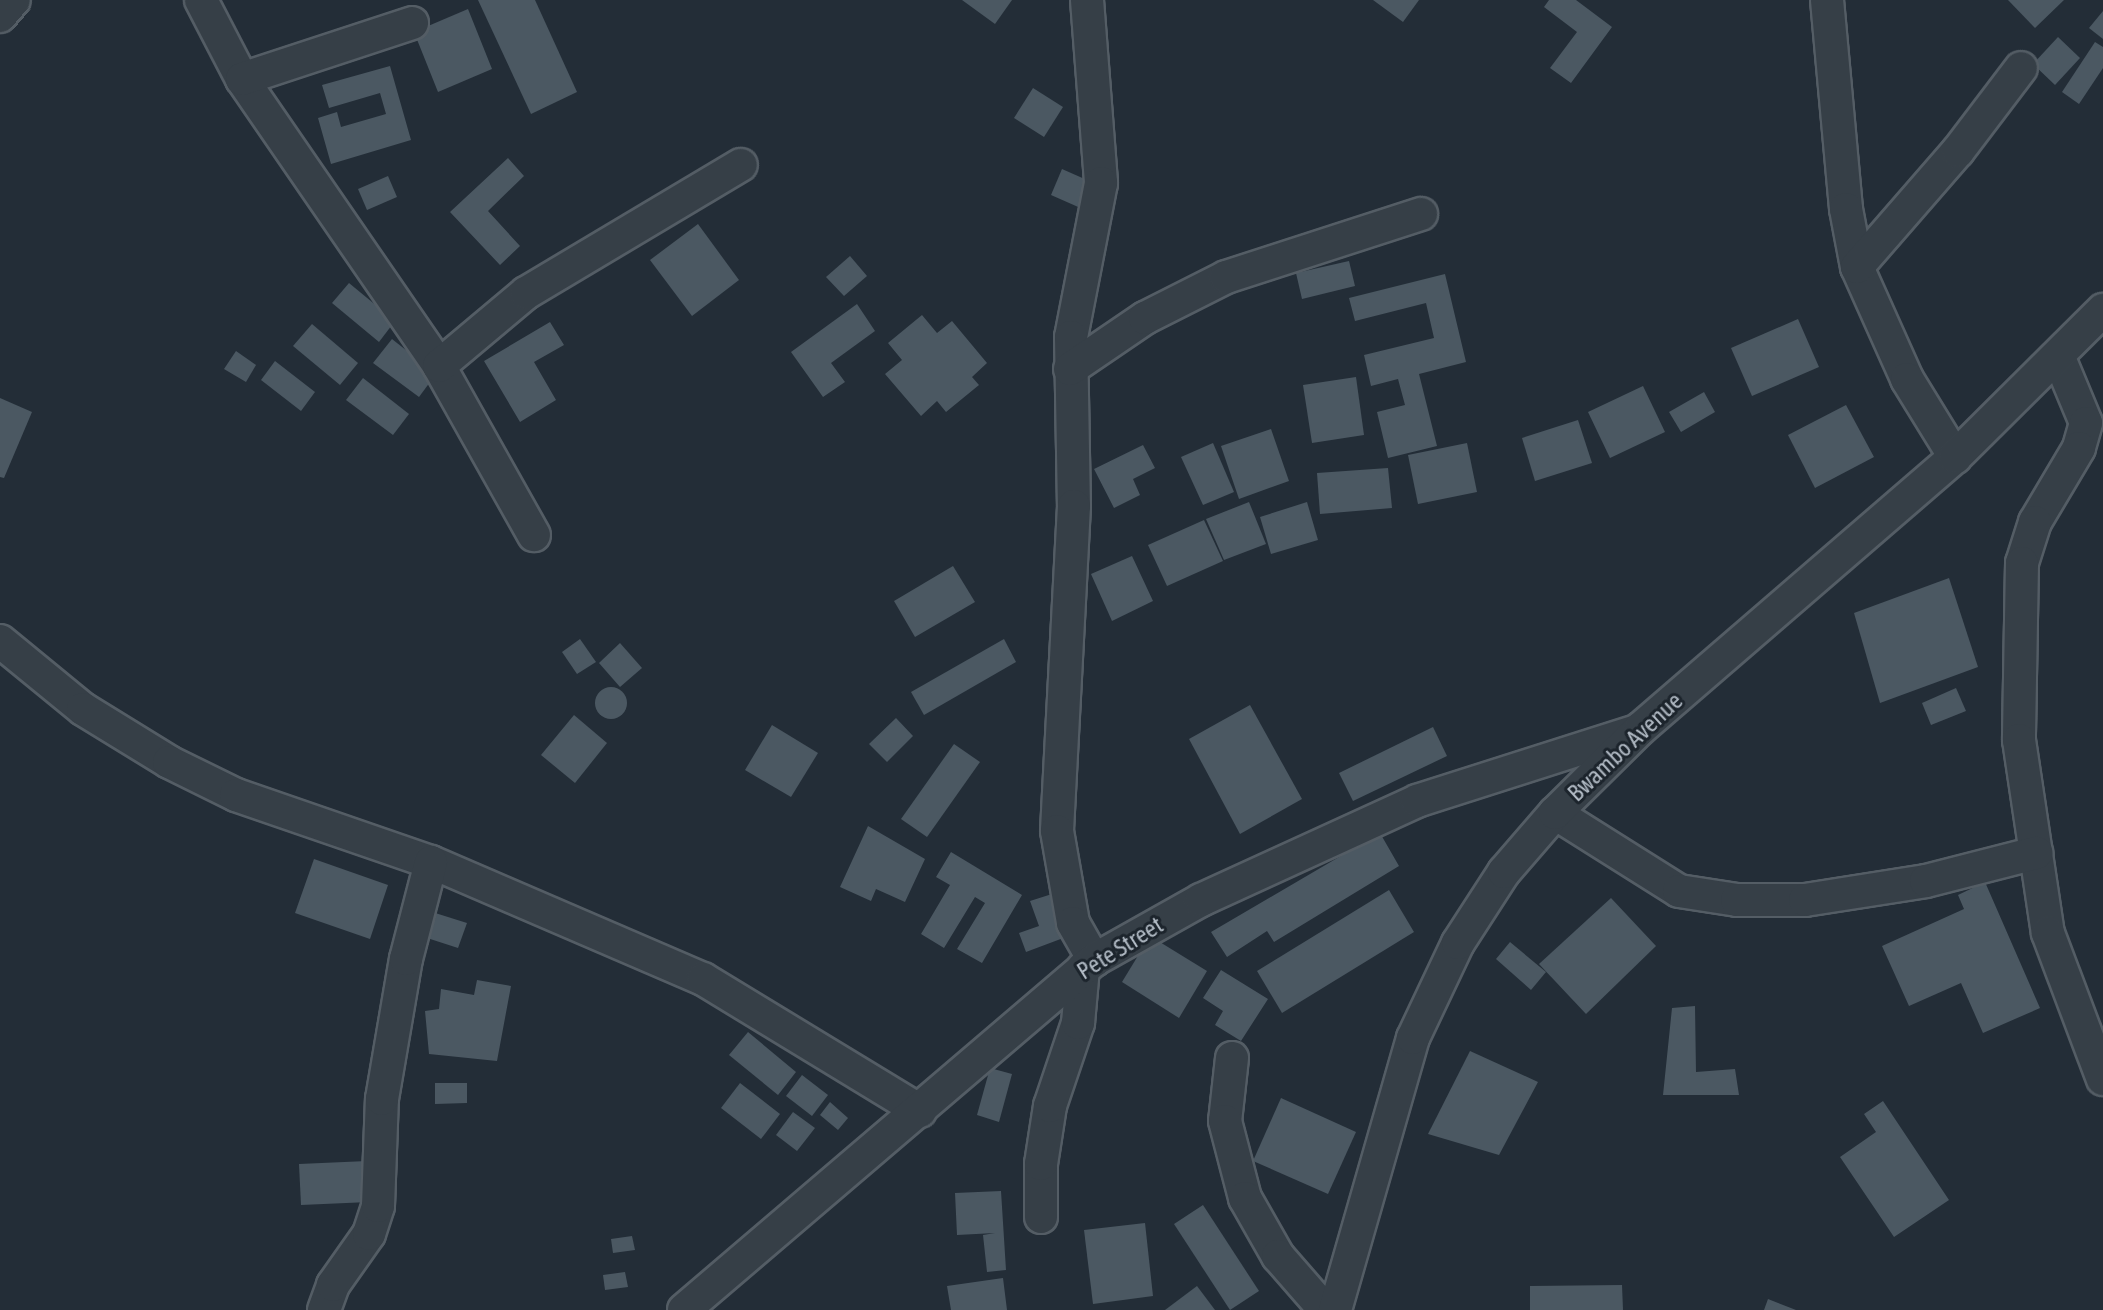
<!DOCTYPE html>
<html>
<head>
<meta charset="utf-8">
<style>
	body { margin:0 }
	#map { position:relative; width:2103px; height:1310px; overflow:hidden; background:#232d37; font-family:"Asap Condensed",sans-serif }
	div>[style] { position:absolute }
	[style*='--x'] { left:calc(var(--x)*1px); top:calc(var(--y)*1px); width:calc(var(--w)*1px); rotate:calc(var(--a)*1deg) }
	.building>* { inset:0; background:#4b5862 }
	.round { border-radius:50% }
	.roads { filter:drop-shadow(2px 0 #545d65) drop-shadow(-2px 0 #545d65) drop-shadow(0 2px #545d65) drop-shadow(0 -2px #545d65) }
	.minor>* { height:32px; margin:-16px; padding:0 16px; transform-origin:16px; border-radius:16px; background:#363f47 }
	span { translate:-50% -50%; white-space:nowrap; text-align:center; line-height:1.15; -webkit-text-stroke:6px #1c242c; paint-order:stroke }
	.street-label { font-size:24px; color:#b1bac4 }
</style>
</head>
<body>
<div id="map">
	<div class="building">
		<div style="clip-path:polygon(478px 0,535px 0,577px 92px,531px 114px)"></div>
		<div style="clip-path:polygon(962px 0,1012px 0,995px 24px)"></div>
		<div style="clip-path:polygon(1373px 0,1419px 0,1403px 22px)"></div>
		<div style="clip-path:polygon(1549px 0,1576px 0,1612px 27px,1571px 83px,1550px 68px,1577px 32px,1544px 7px)"></div>
		<div style="clip-path:polygon(2008px 0,2064px 0,2035px 28px)"></div>
		<div style="clip-path:polygon(468px 9px,492px 69px,438px 92px,414px 32px)"></div>
		<div style="clip-path:polygon(2103px 11px,2103px 39px,2089px 28px)"></div>
		<div style="clip-path:polygon(2058px 37px,2080px 58px,2055px 85px,2033px 64px)"></div>
		<div style="clip-path:polygon(2095px 42px,2103px 47px,2103px 68px,2079px 104px,2062px 92px)"></div>
		<div style="clip-path:polygon(390px 66px,411px 140px,331px 164px,318px 118px,337px 112px,341px 127px,386px 114px,380px 93px,329px 108px,322px 85px)"></div>
		<div style="clip-path:polygon(1033px 88px,1063px 107px,1044px 137px,1014px 118px)"></div>
		<div style="clip-path:polygon(508px 158px,524px 176px,488px 211px,520px 246px,500px 265px,450px 212px)"></div>
		<div style="clip-path:polygon(1062px 169px,1096px 184px,1085px 210px,1051px 195px)"></div>
		<div style="clip-path:polygon(388px 176px,397px 197px,367px 210px,358px 189px)"></div>
		<div style="clip-path:polygon(698px 224px,739px 280px,692px 316px,650px 260px)"></div>
		<div style="clip-path:polygon(850px 256px,867px 276px,844px 296px,826px 277px)"></div>
		<div style="clip-path:polygon(1349px 261px,1355px 286px,1302px 299px,1296px 273px)"></div>
		<div style="clip-path:polygon(1445px 274px,1466px 362px,1419px 374px,1437px 446px,1388px 458px,1377px 412px,1405px 405px,1398px 379px,1371px 386px,1364px 355px,1434px 338px,1426px 303px,1355px 321px,1349px 298px)"></div>
		<div style="clip-path:polygon(349px 283px,395px 321px,379px 342px,332px 303px)"></div>
		<div style="clip-path:polygon(857px 304px,875px 331px,831px 363px,845px 382px,823px 397px,791px 352px)"></div>
		<div style="clip-path:polygon(922px 315px,937px 333px,952px 321px,987px 363px,972px 377px,979px 385px,946px 412px,937px 401px,921px 416px,885px 374px,902px 360px,888px 343px)"></div>
		<div style="clip-path:polygon(1798px 319px,1819px 367px,1752px 396px,1731px 348px)"></div>
		<div style="clip-path:polygon(550px 322px,564px 345px,534px 362px,556px 400px,520px 422px,484px 361px)"></div>
		<div style="clip-path:polygon(312px 324px,358px 363px,340px 385px,293px 346px)"></div>
		<div style="clip-path:polygon(392px 339px,436px 374px,419px 397px,373px 363px)"></div>
		<div style="clip-path:polygon(236px 351px,256px 365px,246px 382px,224px 369px)"></div>
		<div style="clip-path:polygon(275px 361px,315px 392px,301px 411px,261px 380px)"></div>
		<div style="clip-path:polygon(1356px 377px,1364px 435px,1312px 443px,1303px 385px)"></div>
		<div style="clip-path:polygon(363px 378px,409px 414px,393px 435px,346px 400px)"></div>
		<div style="clip-path:polygon(1643px 386px,1665px 432px,1610px 458px,1588px 412px)"></div>
		<div style="clip-path:polygon(1704px 392px,1715px 412px,1681px 432px,1669px 412px)"></div>
		<div style="clip-path:polygon(0 398px,32px 412px,4px 478px,0 477px)"></div>
		<div style="clip-path:polygon(1846px 405px,1874px 457px,1815px 488px,1788px 435px)"></div>
		<div style="clip-path:polygon(1578px 420px,1592px 463px,1535px 481px,1522px 438px)"></div>
		<div style="clip-path:polygon(1271px 429px,1289px 481px,1239px 499px,1221px 446px)"></div>
		<div style="clip-path:polygon(1213px 443px,1234px 492px,1203px 505px,1181px 457px)"></div>
		<div style="clip-path:polygon(1467px 443px,1477px 492px,1418px 504px,1408px 455px)"></div>
		<div style="clip-path:polygon(1143px 445px,1155px 468px,1133px 479px,1140px 495px,1114px 508px,1094px 469px)"></div>
		<div style="clip-path:polygon(1388px 468px,1392px 508px,1320px 514px,1317px 473px)"></div>
		<div style="clip-path:polygon(1249px 502px,1266px 544px,1224px 560px,1206px 519px)"></div>
		<div style="clip-path:polygon(1307px 502px,1318px 540px,1271px 554px,1260px 517px)"></div>
		<div style="clip-path:polygon(1204px 520px,1223px 561px,1167px 586px,1148px 545px)"></div>
		<div style="clip-path:polygon(1132px 556px,1153px 601px,1112px 621px,1091px 574px)"></div>
		<div style="clip-path:polygon(953px 566px,975px 602px,915px 637px,894px 601px)"></div>
		<div style="clip-path:polygon(1949px 578px,1978px 667px,1880px 703px,1854px 613px)"></div>
		<div style="clip-path:polygon(580px 639px,596px 662px,577px 674px,562px 652px)"></div>
		<div style="clip-path:polygon(1004px 639px,1016px 662px,924px 715px,911px 692px)"></div>
		<div style="clip-path:polygon(620px 643px,642px 668px,620px 687px,599px 663px)"></div>
		<div class="round" style="left:595px;top:687px;width:32px;height:32px"></div>
		<div style="clip-path:polygon(1956px 688px,1966px 711px,1931px 725px,1922px 703px)"></div>
		<div style="clip-path:polygon(1250px 705px,1302px 799px,1240px 834px,1189px 739px)"></div>
		<div style="clip-path:polygon(574px 715px,607px 743px,575px 783px,541px 755px)"></div>
		<div style="clip-path:polygon(896px 718px,913px 736px,887px 762px,869px 744px)"></div>
		<div style="clip-path:polygon(772px 725px,818px 753px,791px 797px,745px 770px)"></div>
		<div style="clip-path:polygon(1433px 727px,1447px 756px,1353px 801px,1339px 773px)"></div>
		<div style="clip-path:polygon(954px 744px,980px 762px,927px 837px,901px 819px)"></div>
		<div style="clip-path:polygon(868px 826px,925px 859px,905px 902px,876px 889px,871px 901px,840px 887px)"></div>
		<div style="clip-path:polygon(1380px 833px,1399px 866px,1274px 942px,1267px 931px,1227px 957px,1211px 932px)"></div>
		<div style="clip-path:polygon(951px 852px,1022px 895px,982px 963px,957px 949px,985px 903px,975px 897px,944px 948px,921px 934px,950px 885px,936px 877px)"></div>
		<div style="clip-path:polygon(314px 859px,388px 885px,370px 939px,295px 913px)"></div>
		<div style="clip-path:polygon(1985px 882px,2040px 1008px,1983px 1033px,1961px 983px,1909px 1006px,1882px 946px,1964px 909px,1958px 895px)"></div>
		<div style="clip-path:polygon(1389px 890px,1414px 932px,1282px 1013px,1257px 971px)"></div>
		<div style="clip-path:polygon(1052px 894px,1066px 937px,1026px 952px,1019px 933px,1039px 926px,1030px 901px)"></div>
		<div style="clip-path:polygon(1611px 898px,1656px 946px,1586px 1014px,1539px 964px)"></div>
		<div style="clip-path:polygon(432px 912px,467px 923px,458px 948px,424px 937px)"></div>
		<div style="clip-path:polygon(1150px 936px,1207px 971px,1179px 1018px,1122px 982px)"></div>
		<div style="clip-path:polygon(1510px 942px,1546px 972px,1531px 990px,1496px 959px)"></div>
		<div style="clip-path:polygon(1221px 970px,1268px 999px,1241px 1041px,1215px 1025px,1223px 1011px,1203px 998px)"></div>
		<div style="clip-path:polygon(477px 980px,511px 986px,497px 1061px,429px 1054px,425px 1011px,439px 1009px,441px 989px,474px 995px)"></div>
		<div style="clip-path:polygon(1695px 1006px,1696px 1072px,1735px 1069px,1739px 1095px,1663px 1095px,1672px 1008px)"></div>
		<div style="clip-path:polygon(748px 1032px,796px 1072px,778px 1095px,729px 1055px)"></div>
		<div style="clip-path:polygon(1470px 1051px,1538px 1082px,1499px 1155px,1428px 1134px)"></div>
		<div style="clip-path:polygon(990px 1068px,1012px 1074px,999px 1122px,977px 1115px)"></div>
		<div style="clip-path:polygon(802px 1075px,828px 1095px,812px 1116px,786px 1096px)"></div>
		<div style="clip-path:polygon(435px 1083px,467px 1083px,467px 1103px,435px 1104px)"></div>
		<div style="clip-path:polygon(740px 1083px,780px 1114px,761px 1139px,721px 1108px)"></div>
		<div style="clip-path:polygon(1281px 1098px,1356px 1132px,1328px 1194px,1253px 1161px)"></div>
		<div style="clip-path:polygon(1883px 1101px,1949px 1200px,1894px 1237px,1840px 1157px,1876px 1132px,1864px 1114px)"></div>
		<div style="clip-path:polygon(830px 1102px,848px 1118px,838px 1130px,820px 1115px)"></div>
		<div style="clip-path:polygon(793px 1112px,815px 1128px,797px 1151px,776px 1135px)"></div>
		<div style="clip-path:polygon(367px 1161px,369px 1202px,301px 1205px,299px 1164px)"></div>
		<div style="clip-path:polygon(1001px 1191px,1006px 1270px,987px 1272px,983px 1235px,995px 1233px,957px 1235px,955px 1193px)"></div>
		<div style="clip-path:polygon(1203px 1205px,1259px 1291px,1230px 1310px,1174px 1224px)"></div>
		<div style="clip-path:polygon(1145px 1223px,1153px 1296px,1093px 1304px,1084px 1230px)"></div>
		<div style="clip-path:polygon(632px 1236px,635px 1250px,613px 1253px,611px 1239px)"></div>
		<div style="clip-path:polygon(625px 1272px,628px 1287px,605px 1290px,603px 1275px)"></div>
		<div style="clip-path:polygon(1003px 1278px,1007px 1310px,951px 1310px,947px 1286px)"></div>
		<div style="clip-path:polygon(1622px 1285px,1623px 1310px,1530px 1310px,1530px 1286px)"></div>
		<div style="clip-path:polygon(1197px 1286px,1215px 1310px,1165px 1310px)"></div>
		<div style="clip-path:polygon(1768px 1299px,1796px 1310px,1764px 1310px)"></div>
	</div>
	<div class="roads">
		<div class="minor">
			<div style="--x:201;--y:0;--w:89;--a:62.6"></div>
			<div style="--x:242;--y:79;--w:348;--a:55.5"></div>
			<div style="--x:439;--y:366;--w:194;--a:60.7"></div>
			<div style="--x:1087;--y:0;--w:184;--a:85.6"></div>
			<div style="--x:1101;--y:183;--w:157;--a:101"></div>
			<div style="--x:1071;--y:337;--w:169;--a:89"></div>
			<div style="--x:1074;--y:506;--w:325;--a:93"></div>
			<div style="--x:1057;--y:831;--w:93;--a:80.1"></div>
			<div style="--x:1073;--y:923;--w:43;--a:60.4"></div>
			<div style="--x:1827;--y:0;--w:210;--a:84.8"></div>
			<div style="--x:1846;--y:209;--w:59;--a:79.3"></div>
			<div style="--x:1857;--y:267;--w:123;--a:65.9"></div>
			<div style="--x:1907;--y:379;--w:92;--a:58.4"></div>
			<div style="--x:0;--y:16;--w:21;--a:-49"></div>
			<div style="--x:242;--y:79;--w:179;--a:-18.2"></div>
			<div style="--x:1857;--y:267;--w:154;--a:-49"></div>
			<div style="--x:1958;--y:151;--w:104;--a:-52.8"></div>
			<div style="--x:2059;--y:358;--w:70;--a:67.4"></div>
			<div style="--x:2086;--y:423;--w:26;--a:106"></div>
			<div style="--x:2079;--y:448;--w:86;--a:120.7"></div>
			<div style="--x:2035;--y:522;--w:43;--a:107.6"></div>
			<div style="--x:2022;--y:563;--w:177;--a:91"></div>
			<div style="--x:2019;--y:740;--w:195;--a:81.5"></div>
			<div style="--x:2048;--y:933;--w:156;--a:69.4"></div>
			<div style="--x:439;--y:366;--w:114;--a:-40"></div>
			<div style="--x:526;--y:293;--w:250;--a:-30.8"></div>
			<div style="--x:1070;--y:369;--w:91;--a:-34.2"></div>
			<div style="--x:1145;--y:318;--w:91;--a:-26.8"></div>
			<div style="--x:1226;--y:277;--w:205;--a:-17.9"></div>
			<div style="--x:0;--y:641;--w:107;--a:39.3"></div>
			<div style="--x:83;--y:709;--w:101;--a:31.6"></div>
			<div style="--x:169;--y:762;--w:75;--a:26.2"></div>
			<div style="--x:236;--y:795;--w:206;--a:19"></div>
			<div style="--x:431;--y:862;--w:296;--a:23.3"></div>
			<div style="--x:703;--y:979;--w:254;--a:31.3"></div>
			<div style="--x:1555;--y:813;--w:146;--a:32.2"></div>
			<div style="--x:1679;--y:891;--w:59;--a:8.8"></div>
			<div style="--x:1737;--y:900;--w:68;--a:0"></div>
			<div style="--x:1805;--y:900;--w:122;--a:-8.9"></div>
			<div style="--x:1926;--y:881;--w:114;--a:-14.3"></div>
			<div style="--x:1232;--y:1058;--w:63;--a:96.3"></div>
			<div style="--x:1225;--y:1121;--w:80;--a:75.4"></div>
			<div style="--x:1245;--y:1198;--w:67;--a:60.4"></div>
			<div style="--x:1278;--y:1256;--w:72;--a:49"></div>
			<div style="--x:1041;--y:1217;--w:53;--a:-90"></div>
			<div style="--x:1041;--y:1164;--w:59;--a:-81.2"></div>
			<div style="--x:1050;--y:1106;--w:88;--a:-71.4"></div>
			<div style="--x:1078;--y:1023;--w:55;--a:-84.8"></div>
			<div style="--x:324;--y:1310;--w:27;--a:-70"></div>
			<div style="--x:333;--y:1285;--w:62;--a:-54.8"></div>
			<div style="--x:369;--y:1234;--w:29;--a:-72"></div>
			<div style="--x:378;--y:1206;--w:107;--a:-87.9"></div>
			<div style="--x:382;--y:1099;--w:142;--a:-80.3"></div>
			<div style="--x:406;--y:959;--w:100;--a:-75.5"></div>
			<div style="--x:684;--y:1310;--w:539;--a:-40.49"></div>
			<div style="--x:1094;--y:960;--w:123;--a:-29.3"></div>
			<div style="--x:1201;--y:900;--w:238;--a:-24.6"></div>
			<div style="--x:1417;--y:801;--w:227;--a:-17.7"></div>
			<div style="--x:1335;--y:1310;--w:283;--a:-74"></div>
			<div style="--x:1413;--y:1038;--w:105;--a:-64.7"></div>
			<div style="--x:1458;--y:943;--w:85;--a:-57.1"></div>
			<div style="--x:1504;--y:872;--w:78;--a:-49.2"></div>
			<div style="--x:1555;--y:813;--w:120;--a:-44.7"></div>
			<div style="--x:1640;--y:729;--w:416;--a:-40.8"></div>
			<div style="--x:1955;--y:457;--w:209;--a:-44.8"></div>
		</div>
	</div>
	<div class="street-label">
		<span style="left:1625px;top:747px;rotate:-43deg">Bwambo Avenue</span>
		<span style="left:1120px;top:948px;rotate:-32deg">Pete Street</span>
	</div>
</div>
</body>
</html>
